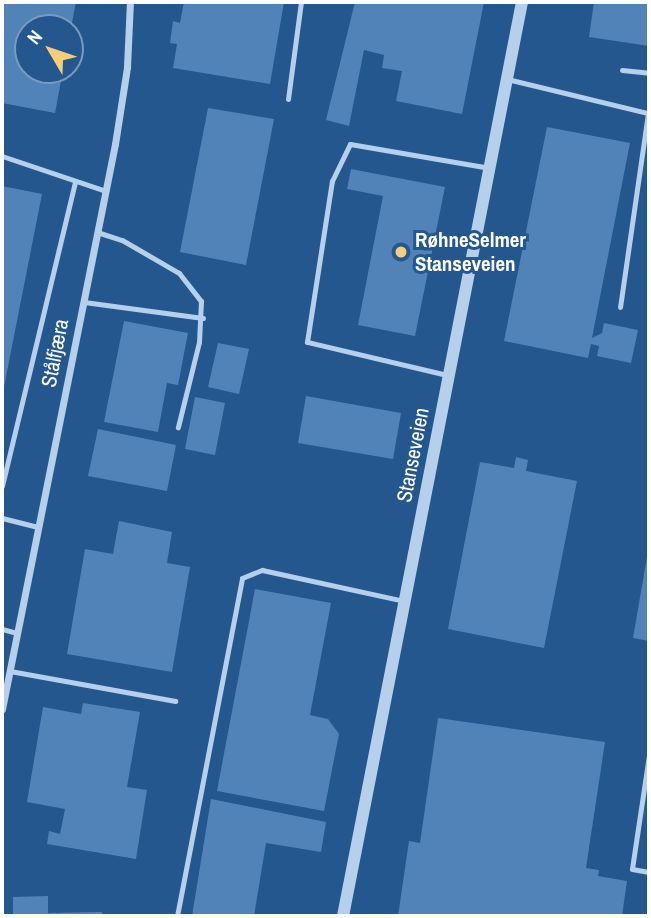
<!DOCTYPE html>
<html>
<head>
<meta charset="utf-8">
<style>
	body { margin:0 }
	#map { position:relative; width:651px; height:918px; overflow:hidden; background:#25578f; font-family:"Archivo Narrow",sans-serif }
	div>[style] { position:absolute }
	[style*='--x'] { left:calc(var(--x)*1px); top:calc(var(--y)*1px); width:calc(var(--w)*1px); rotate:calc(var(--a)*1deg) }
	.building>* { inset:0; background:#5182b8 }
	.service>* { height:5px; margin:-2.5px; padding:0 2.5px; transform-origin:2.5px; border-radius:2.5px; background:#b6d0ec }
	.minor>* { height:7px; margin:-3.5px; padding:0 3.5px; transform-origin:3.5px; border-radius:3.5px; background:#b6d0ec }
	.tertiary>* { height:12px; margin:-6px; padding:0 6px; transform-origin:6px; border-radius:6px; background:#b6d0ec }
	.dots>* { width:19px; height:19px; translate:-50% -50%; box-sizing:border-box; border:4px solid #25578f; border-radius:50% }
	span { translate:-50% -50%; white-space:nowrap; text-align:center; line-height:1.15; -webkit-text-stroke:6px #25578f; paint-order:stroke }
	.poi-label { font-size:21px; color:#fff; font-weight:700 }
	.left { translate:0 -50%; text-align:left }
	.street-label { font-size:21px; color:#fff }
	.frame { position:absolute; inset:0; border:4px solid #fff; pointer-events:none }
	.north { position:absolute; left:14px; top:14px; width:70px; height:70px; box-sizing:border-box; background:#25578f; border:2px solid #7c9abc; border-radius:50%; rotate:309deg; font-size:19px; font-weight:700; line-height:28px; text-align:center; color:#fff }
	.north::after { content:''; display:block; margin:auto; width:24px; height:32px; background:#f6ce79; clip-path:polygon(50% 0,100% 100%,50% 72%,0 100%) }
</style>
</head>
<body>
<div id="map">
	<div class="building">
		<div style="clip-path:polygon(2px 2px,76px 2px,71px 28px,28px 28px,28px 70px,63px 70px,55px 113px,2px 103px)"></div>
		<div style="clip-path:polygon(184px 2px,284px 2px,270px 84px,173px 68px,177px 44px,170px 43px,173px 21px,180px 23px)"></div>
		<div style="clip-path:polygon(355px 2px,484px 2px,462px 114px,396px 101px,402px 71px,382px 68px,384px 55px,364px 50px,349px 126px,326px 120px)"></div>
		<div style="clip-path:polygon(594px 2px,649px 2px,649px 46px,589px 37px)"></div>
		<div style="clip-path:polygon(208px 108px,274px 119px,246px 265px,180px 252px)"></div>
		<div style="clip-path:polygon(547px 127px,630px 143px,592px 338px,602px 333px,604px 323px,638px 330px,631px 363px,597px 356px,599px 346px,591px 344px,588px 358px,504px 341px)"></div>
		<div style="clip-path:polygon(351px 169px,445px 187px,415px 336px,358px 325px,383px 196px,347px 189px)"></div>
		<div style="clip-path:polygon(2px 186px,42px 194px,3px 392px,2px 391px)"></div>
		<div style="clip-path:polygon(124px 321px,188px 333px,178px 385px,167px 383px,158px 432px,104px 422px)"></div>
		<div style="clip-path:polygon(218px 343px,249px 349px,239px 394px,208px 387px)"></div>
		<div style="clip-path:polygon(306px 396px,401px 413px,393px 459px,298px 443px)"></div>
		<div style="clip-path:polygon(195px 397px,225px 403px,215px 455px,185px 449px)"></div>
		<div style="clip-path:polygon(98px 429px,176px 445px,167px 491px,88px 476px)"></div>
		<div style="clip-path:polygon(516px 457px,528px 460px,526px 471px,577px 481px,544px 648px,448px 629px,480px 462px,514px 468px)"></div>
		<div style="clip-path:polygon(119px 521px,172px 532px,167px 563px,190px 567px,172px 672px,67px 654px,85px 549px,113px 554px)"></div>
		<div style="clip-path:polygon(648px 551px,649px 551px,649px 641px,633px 638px)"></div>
		<div style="clip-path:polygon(255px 589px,331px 603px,310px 715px,328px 719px,339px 734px,324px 811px,217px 791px)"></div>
		<div style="clip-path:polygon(83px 703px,140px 712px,127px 787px,147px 790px,136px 859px,47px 844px,49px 831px,60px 834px,65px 809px,27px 802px,43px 707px,81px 714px)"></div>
		<div style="clip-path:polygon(438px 718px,605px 742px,586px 868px,599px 870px,598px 876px,627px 881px,622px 916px,398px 916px,409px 841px,420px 843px)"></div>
		<div style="clip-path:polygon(211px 799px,326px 822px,321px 852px,266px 843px,254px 916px,192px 916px)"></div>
		<div style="clip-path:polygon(48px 896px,48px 913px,102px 912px,102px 916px,13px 914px,13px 897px)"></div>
	</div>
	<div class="service">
		<div style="--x:622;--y:70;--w:27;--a:6"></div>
		<div style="--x:507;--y:79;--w:145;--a:13.6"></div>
		<div style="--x:648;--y:113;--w:196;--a:98.2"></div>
		<div style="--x:288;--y:99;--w:98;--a:-82.4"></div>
		<div style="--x:2;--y:156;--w:110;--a:18.6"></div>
		<div style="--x:97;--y:232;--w:26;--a:18"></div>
		<div style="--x:122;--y:240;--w:66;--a:30.1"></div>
		<div style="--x:179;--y:273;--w:36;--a:52"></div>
		<div style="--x:201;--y:301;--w:41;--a:92.8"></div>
		<div style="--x:199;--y:342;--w:88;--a:103.9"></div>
		<div style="--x:84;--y:302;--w:120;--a:7.7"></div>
		<div style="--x:447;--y:375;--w:144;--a:-166.7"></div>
		<div style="--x:307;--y:342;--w:163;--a:-81.2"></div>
		<div style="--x:332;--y:181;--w:41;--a:-64.1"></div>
		<div style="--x:350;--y:144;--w:142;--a:9.7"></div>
		<div style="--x:2;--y:486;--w:312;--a:-76.5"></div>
		<div style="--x:2;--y:518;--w:37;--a:14"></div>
		<div style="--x:2;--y:629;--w:16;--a:15"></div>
		<div style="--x:10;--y:671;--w:168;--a:10.3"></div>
		<div style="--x:649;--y:755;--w:115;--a:98.5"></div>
		<div style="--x:632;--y:869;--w:17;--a:10"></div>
		<div style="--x:177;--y:916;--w:344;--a:-79.1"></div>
		<div style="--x:242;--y:578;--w:22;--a:-22"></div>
		<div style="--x:262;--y:570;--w:145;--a:12.3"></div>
	</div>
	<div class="minor">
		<div style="--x:2;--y:709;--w:576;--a:-78.69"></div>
		<div style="--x:115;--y:144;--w:78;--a:-81.1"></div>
		<div style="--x:127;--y:67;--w:65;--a:-87.4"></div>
	</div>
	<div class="tertiary">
		<div style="--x:343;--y:916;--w:931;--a:-78.92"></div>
	</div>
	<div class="dots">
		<div style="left:401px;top:252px;background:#f6ce79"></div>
	</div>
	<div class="poi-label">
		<span class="left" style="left:415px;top:252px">RøhneSelmer<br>Stanseveien</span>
	</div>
	<div class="street-label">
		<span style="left:55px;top:353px;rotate:-79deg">Stålfjæra</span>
		<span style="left:413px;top:455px;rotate:-79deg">Stanseveien</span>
	</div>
	<div class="frame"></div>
	<div class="north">N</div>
</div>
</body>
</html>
